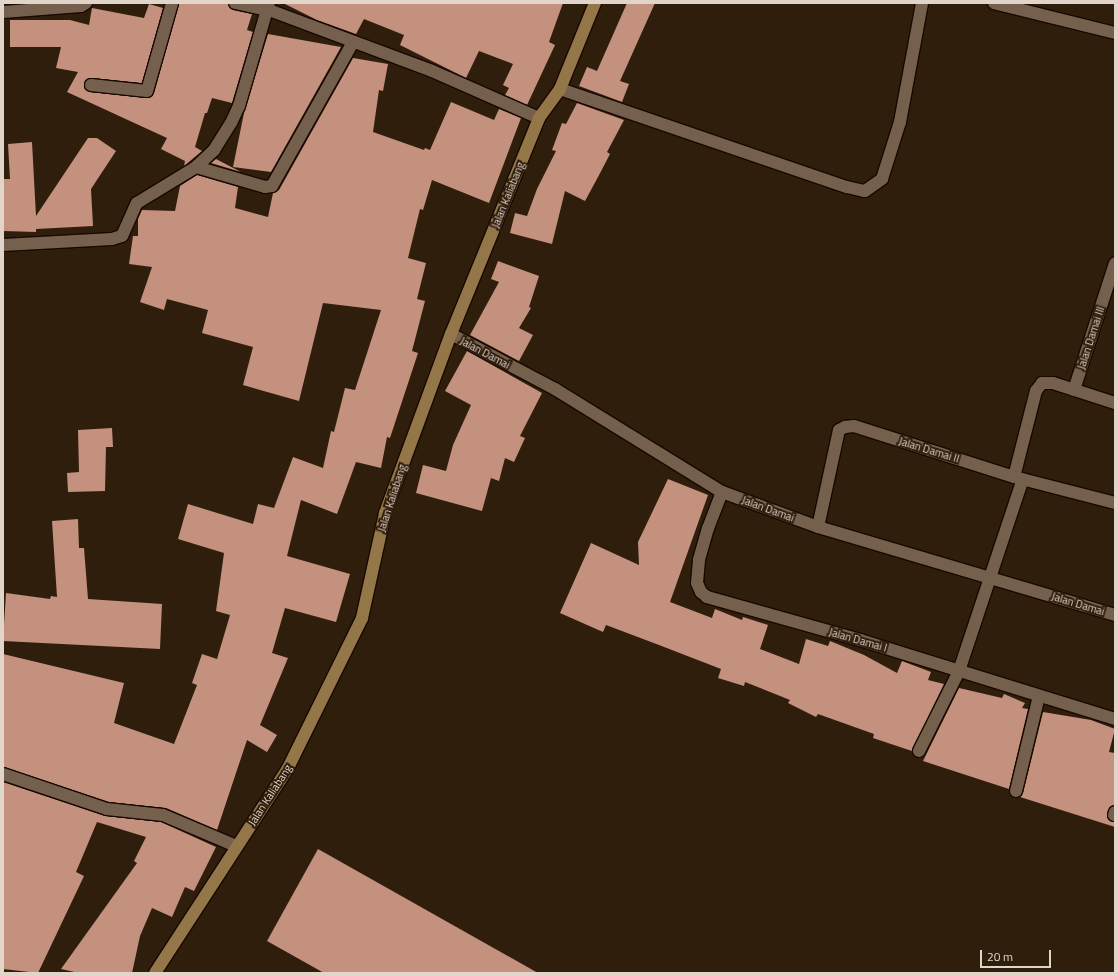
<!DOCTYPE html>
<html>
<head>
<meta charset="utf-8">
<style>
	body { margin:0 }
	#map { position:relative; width:1118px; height:976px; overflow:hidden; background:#301e0d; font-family:"Titillium Web",sans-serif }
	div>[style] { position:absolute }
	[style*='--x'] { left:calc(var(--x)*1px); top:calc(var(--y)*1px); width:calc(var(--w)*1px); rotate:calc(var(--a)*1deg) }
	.building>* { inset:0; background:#c3917e }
	.roads { filter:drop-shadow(1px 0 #180800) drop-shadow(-1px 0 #180800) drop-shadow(0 1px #180800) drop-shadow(0 -1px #180800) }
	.minor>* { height:12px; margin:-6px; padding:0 6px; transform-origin:6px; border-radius:6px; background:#75604d }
	.major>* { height:12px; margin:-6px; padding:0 6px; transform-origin:6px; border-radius:6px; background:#947748 }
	span { translate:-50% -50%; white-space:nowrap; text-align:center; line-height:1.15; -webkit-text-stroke:4px #301e0d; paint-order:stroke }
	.street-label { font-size:11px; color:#e1d5ca }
	.frame { position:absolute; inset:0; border:4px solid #e1d5ca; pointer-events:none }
	.scale { position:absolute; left:980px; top:950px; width:71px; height:18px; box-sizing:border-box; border:2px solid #e1d5ca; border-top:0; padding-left:5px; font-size:12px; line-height:14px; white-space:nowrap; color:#e1d5ca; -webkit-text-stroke:3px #301e0d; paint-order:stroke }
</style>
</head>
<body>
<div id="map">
	<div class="building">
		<div style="clip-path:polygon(179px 3px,228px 3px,233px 10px,252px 14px,247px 30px,253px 32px,232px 103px,212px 98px,207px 113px,205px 113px,195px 147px,202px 151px,184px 166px,185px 161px,161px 149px,167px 138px,67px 92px,78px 72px,56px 68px,61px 47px,10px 47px,10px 20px,70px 20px,89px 25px,92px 8px,144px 18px,149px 4px,163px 8px,142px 83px,92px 78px,84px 84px,84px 88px,90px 92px,149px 98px,154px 93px)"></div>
		<div style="clip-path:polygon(283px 3px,563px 3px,549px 42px,555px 45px,527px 105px,505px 95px,509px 88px,503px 85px,513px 64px,479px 51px,466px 78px,400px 45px,404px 35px,364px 19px,356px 34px,317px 20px)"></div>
		<div style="clip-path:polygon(627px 3px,655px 3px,620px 81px,629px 84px,622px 102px,579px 86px,587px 67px,597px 71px)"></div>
		<div style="clip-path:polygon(268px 34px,341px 47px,271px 172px,233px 167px,244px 113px)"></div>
		<div style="clip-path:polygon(353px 58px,388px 64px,383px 91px,379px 90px,373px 132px,424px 150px,425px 148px,430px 150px,451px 102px,494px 120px,499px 109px,521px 118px,489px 203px,432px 180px,423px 210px,420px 209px,408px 258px,426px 263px,417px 299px,425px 301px,412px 351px,418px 353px,390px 438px,387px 437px,381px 468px,356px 462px,337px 514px,301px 500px,287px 556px,350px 574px,336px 622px,285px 608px,272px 653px,288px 658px,260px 725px,277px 735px,267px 752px,247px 740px,217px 830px,166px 808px,109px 802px,3px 767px,3px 654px,124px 683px,114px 723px,174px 744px,197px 685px,192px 683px,202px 654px,217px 659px,230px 615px,216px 611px,224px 553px,178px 539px,188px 504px,253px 524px,258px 504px,274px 508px,293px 457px,323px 468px,331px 431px,334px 432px,345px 388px,355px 390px,381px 310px,323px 303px,299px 401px,243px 385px,253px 347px,202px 333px,208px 310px,167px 299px,164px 310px,140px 302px,152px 267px,129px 264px,133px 236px,138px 236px,138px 219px,142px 210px,175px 211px,180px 186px,197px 175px,238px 187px,235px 208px,268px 217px,273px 193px,279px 190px)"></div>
		<div style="clip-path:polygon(577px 103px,624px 120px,607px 152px,610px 154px,598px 177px,585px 201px,565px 191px,552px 244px,510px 233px,515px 213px,527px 216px,537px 189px,556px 151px,552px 150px,562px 123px,566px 124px)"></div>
		<div style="clip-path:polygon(88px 138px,97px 138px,116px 151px,91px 189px,93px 226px,36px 229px,36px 232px,3px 231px,3px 179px,10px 179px,8px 144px,32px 142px,36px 216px)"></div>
		<div style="clip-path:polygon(216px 159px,241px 172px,211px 163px)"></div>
		<div style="clip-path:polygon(498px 261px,539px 276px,529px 307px,531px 308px,519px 328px,533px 335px,519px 361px,470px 335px,499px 282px,491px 279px)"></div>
		<div style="clip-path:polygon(467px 351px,542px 393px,520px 436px,525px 438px,514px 462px,505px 458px,499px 481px,491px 478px,482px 511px,416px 493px,423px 465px,446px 471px,453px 445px,471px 405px,445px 391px)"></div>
		<div style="clip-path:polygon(112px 428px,113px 447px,106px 447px,105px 491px,68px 492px,67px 473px,79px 472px,78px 430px)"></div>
		<div style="clip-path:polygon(668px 479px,708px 495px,670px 602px,712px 618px,715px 609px,742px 620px,743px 617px,768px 625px,760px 649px,799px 664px,806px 639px,828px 646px,830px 641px,864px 655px,897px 673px,902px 661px,931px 672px,928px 680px,944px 684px,912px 751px,873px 738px,874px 734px,818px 714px,816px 717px,788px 703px,790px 700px,745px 682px,744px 686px,718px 678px,721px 669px,659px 645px,606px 625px,603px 632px,560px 613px,591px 543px,639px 565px,638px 542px)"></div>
		<div style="clip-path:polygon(78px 519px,79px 548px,84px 548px,88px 599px,162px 604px,160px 649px,3px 641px,6px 593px,50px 599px,51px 596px,57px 597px,52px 521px)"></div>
		<div style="clip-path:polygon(959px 688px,1002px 698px,1004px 694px,1025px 703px,1022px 708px,1028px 709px,1009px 789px,923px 761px)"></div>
		<div style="clip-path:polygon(1043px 712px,1091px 720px,1115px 729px,1109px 752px,1115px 753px,1115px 805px,1110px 807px,1107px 816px,1109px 820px,1115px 822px,1115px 827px,1020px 797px,1023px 793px)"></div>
		<div style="clip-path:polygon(3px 782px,105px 816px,161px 822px,216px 847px,194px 891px,185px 887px,172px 917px,152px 908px,140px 936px,132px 973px,79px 973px,61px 969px,137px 863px,134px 861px,146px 837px,97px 822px,76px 872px,84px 876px,38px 973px,3px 969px)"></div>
		<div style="clip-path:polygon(318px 849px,538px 973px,324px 973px,267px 941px)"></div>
	</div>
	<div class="roads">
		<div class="minor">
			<div style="--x:235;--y:3;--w:35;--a:12"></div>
			<div style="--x:269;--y:10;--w:174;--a:20.5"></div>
			<div style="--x:432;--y:71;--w:117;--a:23.7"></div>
			<div style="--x:994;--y:3;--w:125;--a:13.9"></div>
			<div style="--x:3;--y:12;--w:78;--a:-4.4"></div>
			<div style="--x:81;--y:6;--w:6;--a:-31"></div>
			<div style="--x:91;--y:85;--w:56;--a:6.1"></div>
			<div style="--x:147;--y:91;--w:91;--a:-74.1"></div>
			<div style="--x:560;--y:89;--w:303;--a:18.9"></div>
			<div style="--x:847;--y:187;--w:18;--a:13"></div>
			<div style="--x:865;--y:191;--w:21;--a:-35"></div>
			<div style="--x:882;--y:179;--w:60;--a:-72.5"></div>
			<div style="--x:900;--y:122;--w:121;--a:-79.5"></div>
			<div style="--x:196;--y:167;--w:72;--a:16.2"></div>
			<div style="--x:265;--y:187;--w:7;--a:-8"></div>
			<div style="--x:272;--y:186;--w:165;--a:-60.6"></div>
			<div style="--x:3;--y:245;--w:109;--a:-3.2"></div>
			<div style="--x:112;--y:239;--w:10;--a:-17"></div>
			<div style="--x:122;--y:236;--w:36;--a:-66"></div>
			<div style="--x:137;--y:203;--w:69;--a:-31.4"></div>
			<div style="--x:196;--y:167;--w:25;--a:-43"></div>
			<div style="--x:214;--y:150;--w:32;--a:-58"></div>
			<div style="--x:231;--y:123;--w:19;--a:-65"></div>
			<div style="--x:239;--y:106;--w:107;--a:-73.8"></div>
			<div style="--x:451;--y:334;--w:118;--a:27.9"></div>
			<div style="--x:555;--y:389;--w:196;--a:31.7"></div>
			<div style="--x:722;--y:492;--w:102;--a:20"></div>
			<div style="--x:818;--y:527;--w:310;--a:16.5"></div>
			<div style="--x:1074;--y:390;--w:133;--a:-72.1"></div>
			<div style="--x:1014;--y:477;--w:89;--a:-75.7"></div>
			<div style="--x:1036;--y:391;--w:10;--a:-53"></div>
			<div style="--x:1042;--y:383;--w:11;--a:0"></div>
			<div style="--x:1053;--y:383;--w:65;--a:17.9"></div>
			<div style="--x:722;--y:492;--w:39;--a:111"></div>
			<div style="--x:708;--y:528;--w:33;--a:106"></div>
			<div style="--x:699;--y:560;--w:23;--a:95"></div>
			<div style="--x:697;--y:583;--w:10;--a:66"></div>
			<div style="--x:701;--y:592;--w:8;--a:40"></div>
			<div style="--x:707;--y:597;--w:159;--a:15.7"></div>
			<div style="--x:860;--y:640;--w:267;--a:17.2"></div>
			<div style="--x:818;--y:527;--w:99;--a:-77.8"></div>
			<div style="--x:839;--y:430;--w:7;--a:-27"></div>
			<div style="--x:845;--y:427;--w:9;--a:-6"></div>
			<div style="--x:854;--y:426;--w:168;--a:17.7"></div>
			<div style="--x:1014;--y:477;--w:104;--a:14.4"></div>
			<div style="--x:919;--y:751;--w:89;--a:-63.4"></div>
			<div style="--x:959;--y:671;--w:202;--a:-71.6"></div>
			<div style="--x:3;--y:774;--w:110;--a:18.6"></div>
			<div style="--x:107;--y:809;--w:56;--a:6.1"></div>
			<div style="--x:163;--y:815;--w:79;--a:23"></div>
			<div style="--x:1016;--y:791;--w:98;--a:-76.4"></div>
			<div style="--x:1114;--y:815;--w:3;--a:-72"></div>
		</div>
		<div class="major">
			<div style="--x:155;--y:973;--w:244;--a:-57"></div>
			<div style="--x:288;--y:768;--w:167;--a:-63.7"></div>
			<div style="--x:362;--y:618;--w:107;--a:-77.6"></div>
			<div style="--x:385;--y:513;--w:191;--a:-69.8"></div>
			<div style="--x:451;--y:334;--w:233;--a:-67.8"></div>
			<div style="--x:539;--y:118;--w:36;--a:-54"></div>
			<div style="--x:560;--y:89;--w:93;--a:-67.9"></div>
		</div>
	</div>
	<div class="street-label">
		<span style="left:508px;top:195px;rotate:-68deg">Jalan Kaliabang</span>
		<span style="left:1091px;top:338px;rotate:-72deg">Jalan Damai III</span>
		<span style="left:485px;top:353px;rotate:28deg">Jalan Damai</span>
		<span style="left:929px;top:450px;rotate:17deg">Jalan Damai II</span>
		<span style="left:392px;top:498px;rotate:-72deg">Jalan Kaliabang</span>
		<span style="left:768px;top:509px;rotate:20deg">Jalan Damai</span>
		<span style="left:1078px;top:604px;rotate:17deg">Jalan Damai</span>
		<span style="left:858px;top:640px;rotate:16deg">Jalan Damai I</span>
		<span style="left:270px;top:795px;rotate:-57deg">Jalan Kaliabang</span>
	</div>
	<div class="frame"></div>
	<div class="scale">20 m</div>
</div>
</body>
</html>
